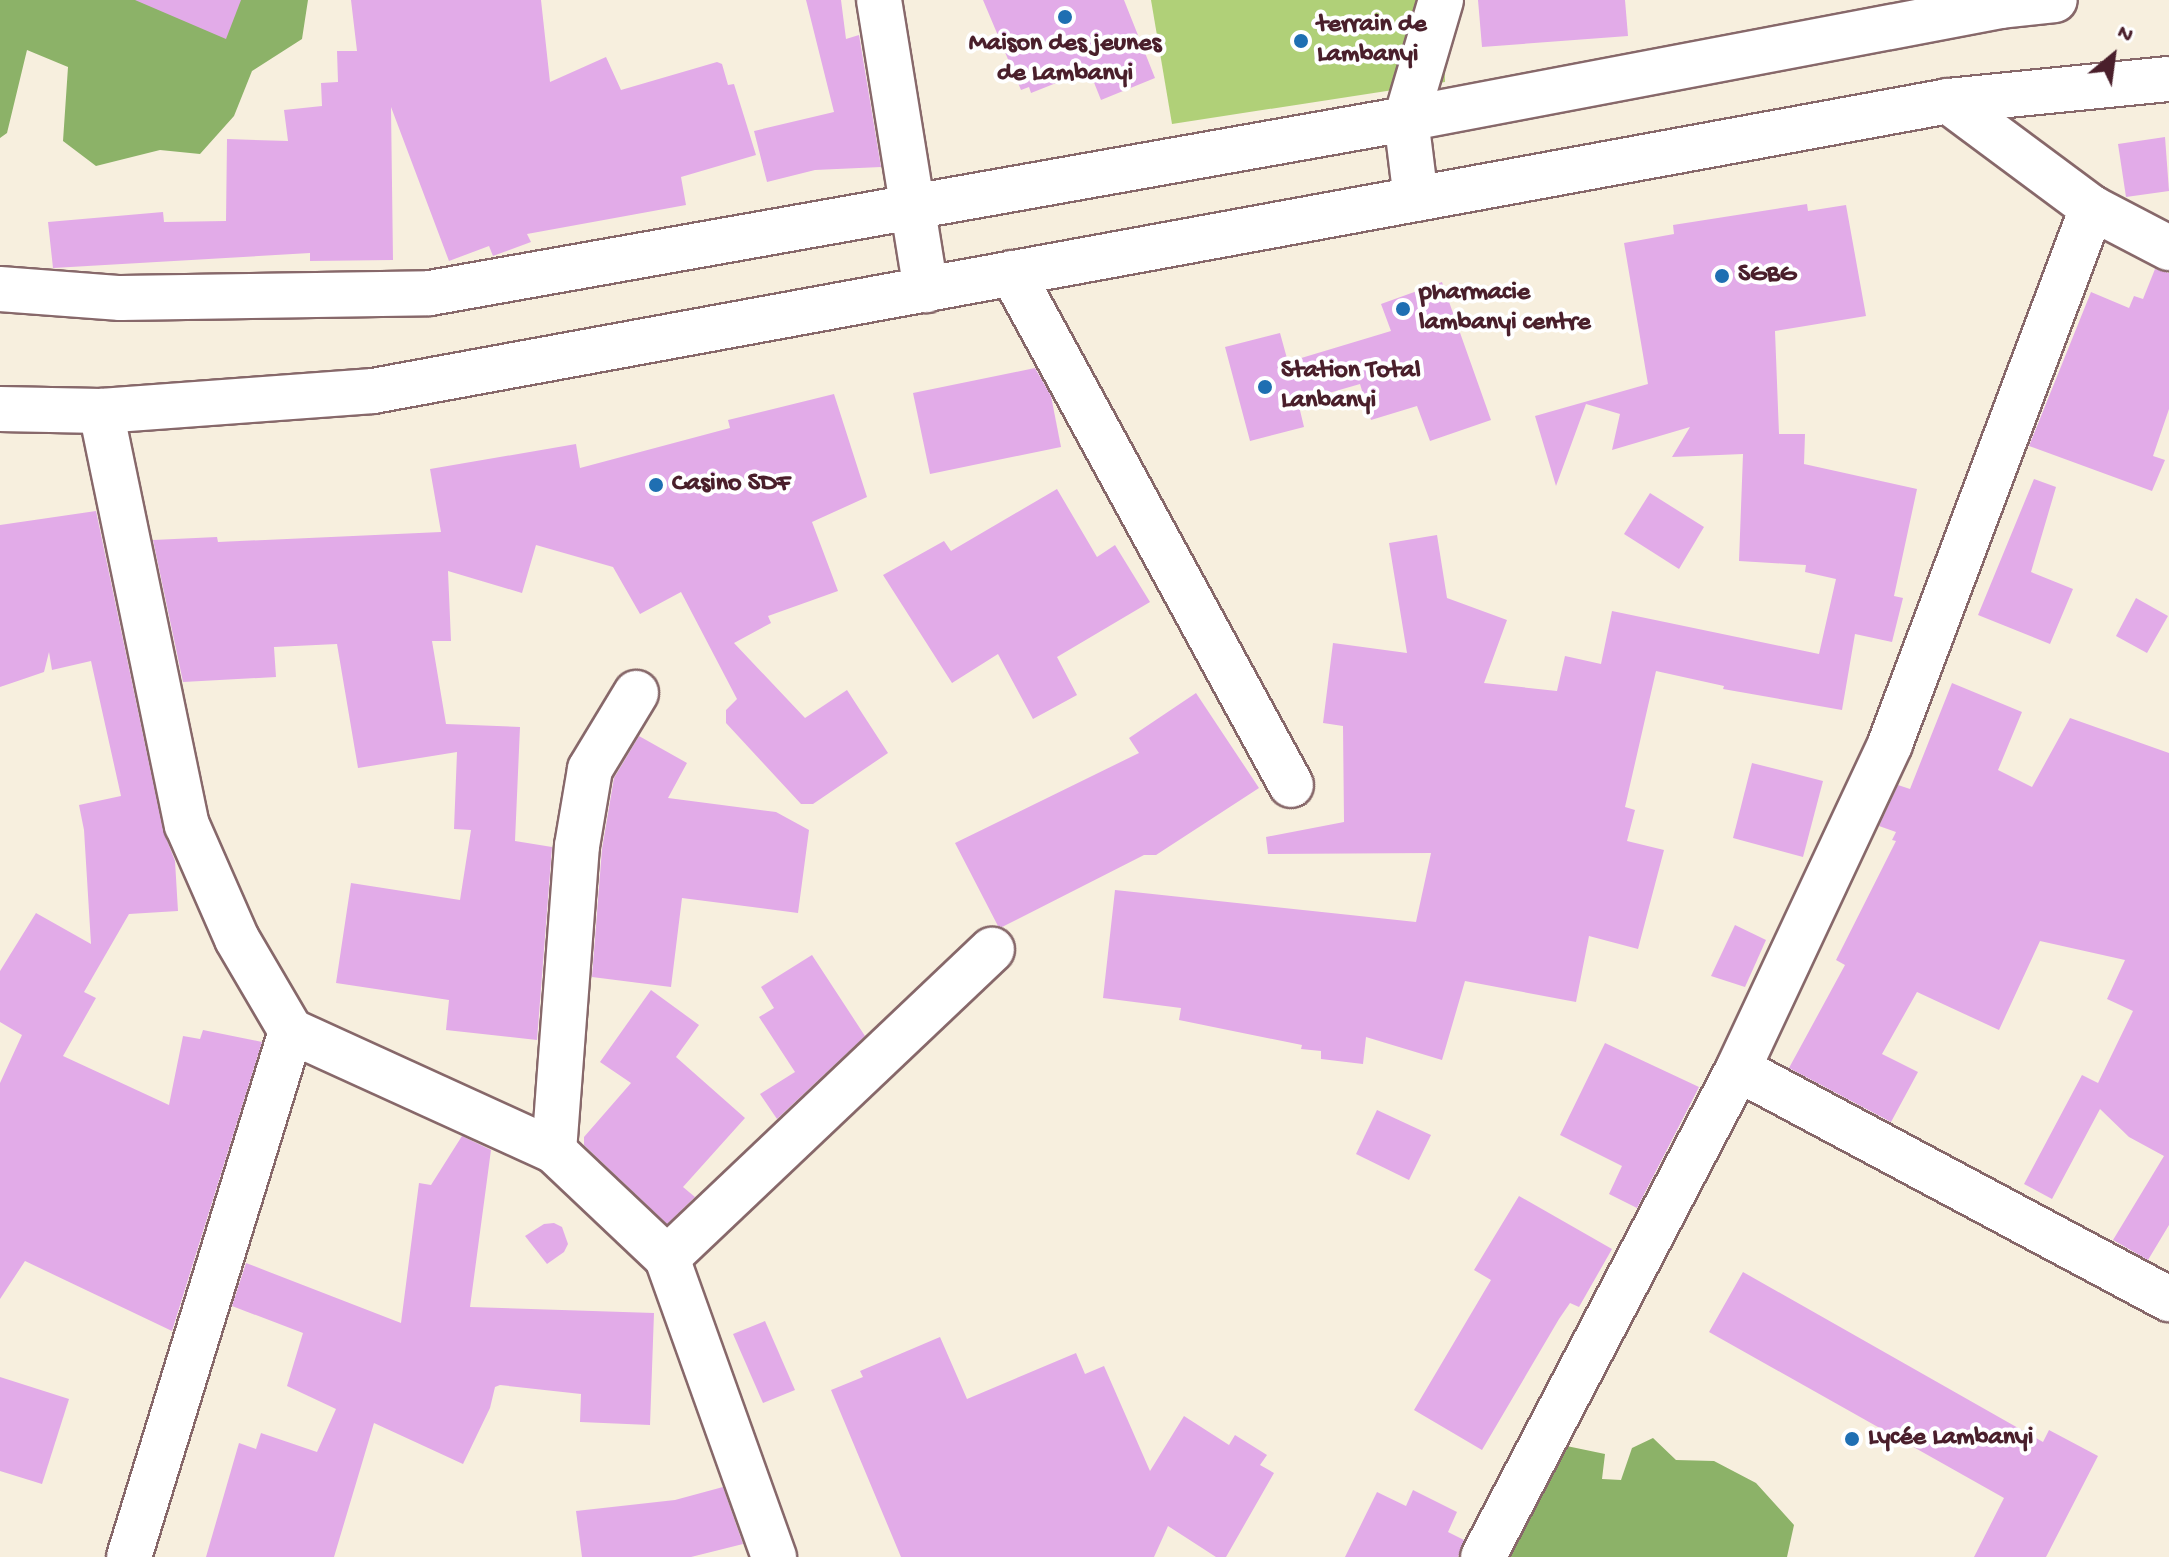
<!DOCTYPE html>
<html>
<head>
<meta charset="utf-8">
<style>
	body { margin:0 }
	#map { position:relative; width:2169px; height:1557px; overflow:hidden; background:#f7efde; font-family:"Gochi Hand",sans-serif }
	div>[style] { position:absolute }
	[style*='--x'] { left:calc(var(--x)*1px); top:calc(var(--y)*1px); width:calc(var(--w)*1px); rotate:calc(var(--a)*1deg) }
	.green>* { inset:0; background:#b0d078 }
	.forest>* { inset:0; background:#8cb268 }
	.building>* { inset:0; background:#e2abe8 }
	.roads { filter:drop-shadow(2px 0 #87686a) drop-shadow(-2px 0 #87686a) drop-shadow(0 2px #87686a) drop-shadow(0 -2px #87686a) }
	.minor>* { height:44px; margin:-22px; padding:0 22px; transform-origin:22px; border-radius:22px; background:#fff }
	.major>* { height:44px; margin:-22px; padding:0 22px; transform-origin:22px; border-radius:22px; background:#fff }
	.dots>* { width:22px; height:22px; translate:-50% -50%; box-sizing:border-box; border:4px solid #fff; border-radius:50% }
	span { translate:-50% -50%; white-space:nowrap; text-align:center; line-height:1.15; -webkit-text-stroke:8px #fff; paint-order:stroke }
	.poi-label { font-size:26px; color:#4a1f2b; font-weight:700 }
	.left { translate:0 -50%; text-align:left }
	.north { position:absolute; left:2073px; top:16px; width:80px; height:80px; -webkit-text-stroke:6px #fff; paint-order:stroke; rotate:29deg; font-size:22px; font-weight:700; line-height:32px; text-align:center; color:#4a1f2b }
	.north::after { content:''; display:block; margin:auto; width:28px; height:36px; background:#4a1f2b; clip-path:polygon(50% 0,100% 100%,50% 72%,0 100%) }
</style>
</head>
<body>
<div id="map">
	<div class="green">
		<div style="clip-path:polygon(1151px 0,1443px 0,1445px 82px,1172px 124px)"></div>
	</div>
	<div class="forest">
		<div style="clip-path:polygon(0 0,308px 0,302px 39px,252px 71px,234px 116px,200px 154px,160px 150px,96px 166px,63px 141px,68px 67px,27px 50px,7px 133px,0 138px)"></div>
		<div style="clip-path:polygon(1653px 1438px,1676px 1460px,1714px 1461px,1756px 1483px,1794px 1525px,1787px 1557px,1503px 1557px,1557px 1444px,1605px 1454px,1602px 1479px,1621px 1480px,1632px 1448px)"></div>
	</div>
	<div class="building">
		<div style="clip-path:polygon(135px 0,241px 0,226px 39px)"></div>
		<div style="clip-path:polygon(351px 0,541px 0,550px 82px,606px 57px,621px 90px,717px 62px,722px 64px,728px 85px,734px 84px,756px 155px,681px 177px,686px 205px,527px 234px,531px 242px,493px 256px,489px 246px,449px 261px,391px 107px,393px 260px,310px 261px,310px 253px,53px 268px,48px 222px,163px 212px,164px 222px,226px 221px,227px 139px,288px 141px,284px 110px,322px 106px,321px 83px,338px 82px,337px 51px,357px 51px)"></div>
		<div style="clip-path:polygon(806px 0,841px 0,846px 39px,859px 35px,881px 167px,815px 170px,767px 182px,754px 131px,834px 112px)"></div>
		<div style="clip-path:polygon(983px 0,1124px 0,1155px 78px,1101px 100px,1089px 70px,1031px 93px,1029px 87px,1021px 90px)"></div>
		<div style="clip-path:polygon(1478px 0,1625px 0,1628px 36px,1482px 47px)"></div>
		<div style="clip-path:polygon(2165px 137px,2169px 191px,2126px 197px,2118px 144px)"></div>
		<div style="clip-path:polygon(1807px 204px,1808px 211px,1846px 205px,1866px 316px,1775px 331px,1779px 434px,1805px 434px,1804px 464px,1917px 489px,1894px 596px,1903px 598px,1892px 642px,1855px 634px,1842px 710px,1723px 689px,1724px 686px,1656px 671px,1625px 807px,1635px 810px,1627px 841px,1664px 850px,1638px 949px,1589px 936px,1576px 1002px,1465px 981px,1442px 1060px,1366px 1037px,1363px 1064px,1321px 1059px,1321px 1051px,1301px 1049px,1302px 1045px,1179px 1020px,1181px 1008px,1103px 998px,1115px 890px,1416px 922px,1431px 853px,1268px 854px,1266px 837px,1344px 822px,1343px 726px,1323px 723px,1333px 643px,1407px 653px,1389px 543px,1437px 535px,1447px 598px,1507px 620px,1484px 683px,1557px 691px,1565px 656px,1601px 664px,1612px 611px,1819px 654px,1836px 579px,1805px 572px,1806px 565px,1739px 561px,1743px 454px,1672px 457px,1690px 427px,1612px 450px,1620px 414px,1586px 404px,1556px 486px,1535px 416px,1648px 384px,1624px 243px,1674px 234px,1673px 225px)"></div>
		<div style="clip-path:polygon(2155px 269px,2169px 273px,2169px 409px,2153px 456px,2165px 460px,2152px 491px,2029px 446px,2091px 292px,2129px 308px,2134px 296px,2143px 299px)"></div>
		<div style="clip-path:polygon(1442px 282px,1491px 420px,1430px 441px,1417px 406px,1371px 420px,1360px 384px,1298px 402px,1304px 427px,1250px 441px,1225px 347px,1280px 333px,1288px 362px,1391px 331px,1381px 304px)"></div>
		<div style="clip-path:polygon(1035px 368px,1051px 396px,1061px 447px,930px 474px,913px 393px)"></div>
		<div style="clip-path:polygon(834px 394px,867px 497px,812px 522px,838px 591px,768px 616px,771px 623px,734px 643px,805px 718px,847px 690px,888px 753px,813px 804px,801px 804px,726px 723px,726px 710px,737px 699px,681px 592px,640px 614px,613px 567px,536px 545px,522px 593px,448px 571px,451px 641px,432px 641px,446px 724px,520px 727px,515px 841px,552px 847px,537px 1040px,446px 1030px,449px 1000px,336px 983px,351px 883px,460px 900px,471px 830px,454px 829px,457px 752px,358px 768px,337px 644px,274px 647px,276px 677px,183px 682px,153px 540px,217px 537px,218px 542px,441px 532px,430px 469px,576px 444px,580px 468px,730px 428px,728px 420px)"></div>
		<div style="clip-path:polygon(2034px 479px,2056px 487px,2031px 572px,2073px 589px,2050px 644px,1978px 615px)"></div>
		<div style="clip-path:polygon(1057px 489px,1097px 557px,1115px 545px,1150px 602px,1057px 657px,1077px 695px,1033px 719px,998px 654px,952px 683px,883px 575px,944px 541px,951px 551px)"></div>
		<div style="clip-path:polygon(1650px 493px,1704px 527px,1679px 569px,1624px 534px)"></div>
		<div style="clip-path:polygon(96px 511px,163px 830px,175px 861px,178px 911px,129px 914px,84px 992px,96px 998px,63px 1056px,169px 1105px,183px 1036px,200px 1039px,203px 1030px,262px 1042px,172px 1331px,25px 1261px,0 1299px,0 1083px,22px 1035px,0 1022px,0 971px,36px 913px,91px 944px,84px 830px,79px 805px,121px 796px,91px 661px,52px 670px,49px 652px,44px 672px,0 687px,0 525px)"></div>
		<div style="clip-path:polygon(2136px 598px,2168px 616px,2147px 653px,2116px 636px)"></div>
		<div style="clip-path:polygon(1952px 683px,2022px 712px,1998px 770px,2032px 787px,2070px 718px,2169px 753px,2169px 1225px,2148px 1260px,2113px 1240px,2164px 1156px,2129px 1137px,2100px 1109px,2052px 1199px,2024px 1184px,2082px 1075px,2098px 1083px,2133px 1011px,2107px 999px,2125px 960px,2040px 941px,1999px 1030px,1917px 992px,1882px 1054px,1918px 1072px,1891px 1122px,1789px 1068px,1845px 965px,1836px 960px,1896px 841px,1892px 840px,1896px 832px,1879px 826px,1898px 785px,1910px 789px)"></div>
		<div style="clip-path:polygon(1196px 693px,1259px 788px,1156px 855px,1144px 855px,1002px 927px,998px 926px,955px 843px,1139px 753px,1129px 738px)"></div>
		<div style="clip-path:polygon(639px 736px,687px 763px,668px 798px,776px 812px,809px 830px,798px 913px,682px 898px,671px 987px,592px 977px,602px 849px,614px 778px)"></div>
		<div style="clip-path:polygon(1752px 763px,1823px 781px,1803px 857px,1733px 838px)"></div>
		<div style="clip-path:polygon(1735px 925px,1766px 940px,1745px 987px,1711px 976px)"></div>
		<div style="clip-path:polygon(812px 955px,865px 1036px,777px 1119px,760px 1094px,795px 1072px,759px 1017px,774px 1008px,761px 987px)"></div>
		<div style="clip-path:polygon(651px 990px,699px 1025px,676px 1057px,745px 1118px,683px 1187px,695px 1197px,667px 1224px,584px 1145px,584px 1137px,631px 1083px,600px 1062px)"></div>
		<div style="clip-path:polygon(1605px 1043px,1699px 1087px,1637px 1208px,1609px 1194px,1622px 1166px,1560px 1135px)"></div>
		<div style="clip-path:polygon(1377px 1110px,1431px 1135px,1409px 1180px,1356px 1154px)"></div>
		<div style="clip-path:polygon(462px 1136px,491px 1150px,470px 1307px,654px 1313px,650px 1425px,580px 1422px,581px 1394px,500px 1385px,495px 1387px,490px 1408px,463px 1464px,374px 1423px,334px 1557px,206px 1557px,239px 1443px,256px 1449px,261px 1433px,317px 1452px,336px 1409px,287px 1386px,303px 1333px,232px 1306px,246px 1263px,401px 1323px,419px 1183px,431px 1185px)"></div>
		<div style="clip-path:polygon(1519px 1196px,1612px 1249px,1579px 1307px,1570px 1303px,1559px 1319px,1482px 1450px,1414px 1410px,1491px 1280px,1474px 1270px)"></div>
		<div style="clip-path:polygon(554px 1223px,562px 1227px,568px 1244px,564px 1252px,547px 1264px,525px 1236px,544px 1224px)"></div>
		<div style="clip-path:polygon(1743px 1272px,2043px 1442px,2049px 1430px,2098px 1456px,2046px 1557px,1974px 1557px,2004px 1498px,1709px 1332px)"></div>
		<div style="clip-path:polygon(765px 1321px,795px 1390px,763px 1403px,733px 1334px)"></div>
		<div style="clip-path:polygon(940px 1337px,967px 1399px,1076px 1353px,1085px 1374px,1104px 1366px,1150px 1471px,1184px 1416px,1229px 1445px,1235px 1435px,1267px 1455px,1260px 1465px,1274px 1473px,1226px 1557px,1216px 1557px,1168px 1526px,1154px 1557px,901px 1557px,831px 1390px,863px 1377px,860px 1371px)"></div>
		<div style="clip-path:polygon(0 1377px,69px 1399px,42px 1484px,0 1471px)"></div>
		<div style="clip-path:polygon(723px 1487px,743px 1544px,691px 1557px,582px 1557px,576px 1511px,675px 1500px)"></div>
		<div style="clip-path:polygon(1413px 1490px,1457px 1512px,1448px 1532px,1464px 1540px,1458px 1557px,1345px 1557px,1377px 1492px,1406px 1506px)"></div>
	</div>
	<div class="roads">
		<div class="minor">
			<div style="--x:879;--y:0;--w:294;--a:80.8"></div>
			<div style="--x:1948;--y:101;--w:179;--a:36.6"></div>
			<div style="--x:2092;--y:208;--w:87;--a:27.5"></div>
			<div style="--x:1416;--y:199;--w:81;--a:-97.1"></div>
			<div style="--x:1406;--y:119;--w:124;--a:-73.6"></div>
			<div style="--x:1012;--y:273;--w:583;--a:61.41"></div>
			<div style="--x:0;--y:289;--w:121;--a:4.3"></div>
			<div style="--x:121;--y:298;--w:309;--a:-0.9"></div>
			<div style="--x:430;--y:293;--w:991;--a:-10.11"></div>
			<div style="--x:1406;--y:119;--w:606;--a:-10.75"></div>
			<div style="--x:2001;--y:6;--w:54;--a:-6.3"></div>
			<div style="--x:101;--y:411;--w:423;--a:78.3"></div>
			<div style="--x:187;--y:825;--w:124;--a:66.3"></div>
			<div style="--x:237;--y:939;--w:107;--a:59.6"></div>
			<div style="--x:291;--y:1031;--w:289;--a:24.5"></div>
			<div style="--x:554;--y:1151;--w:156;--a:43.4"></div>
			<div style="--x:667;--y:1258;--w:318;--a:70.3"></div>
			<div style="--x:1738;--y:1069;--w:489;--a:28.1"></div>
			<div style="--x:554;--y:1151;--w:306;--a:-85.7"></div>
			<div style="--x:577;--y:846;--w:78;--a:-80.4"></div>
			<div style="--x:590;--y:769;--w:89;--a:-58.8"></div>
			<div style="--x:667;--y:1258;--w:448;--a:-43.5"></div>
			<div style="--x:129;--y:1557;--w:550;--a:-72.88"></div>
			<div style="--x:1483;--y:1557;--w:551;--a:-62.41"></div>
			<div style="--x:1738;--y:1069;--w:359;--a:-64.9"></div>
			<div style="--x:1890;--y:744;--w:573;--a:-69.35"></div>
		</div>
		<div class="major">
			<div style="--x:0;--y:409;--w:101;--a:1.1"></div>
			<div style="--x:101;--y:411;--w:273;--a:-4.2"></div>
			<div style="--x:373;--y:391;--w:1601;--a:-10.43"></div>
			<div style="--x:1948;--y:101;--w:222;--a:-5.7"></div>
		</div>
	</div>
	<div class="dots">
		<div style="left:1065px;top:17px;background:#1f6fb2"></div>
		<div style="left:1301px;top:41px;background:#1f6fb2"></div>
		<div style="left:1722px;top:276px;background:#1f6fb2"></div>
		<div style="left:1403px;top:309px;background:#1f6fb2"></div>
		<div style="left:1265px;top:387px;background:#1f6fb2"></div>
		<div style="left:656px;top:485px;background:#1f6fb2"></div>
		<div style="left:1852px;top:1439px;background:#1f6fb2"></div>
	</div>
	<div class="poi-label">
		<span class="left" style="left:1317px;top:41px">terrain de<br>Lambanyi</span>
		<span style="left:1065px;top:60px">Maison des jeunes<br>de Lambanyi</span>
		<span class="left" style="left:1738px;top:276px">SGBG</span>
		<span class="left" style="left:1419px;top:309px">pharmacie<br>lambanyi centre</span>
		<span class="left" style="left:1281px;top:387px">Station Total<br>Lanbanyi</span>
		<span class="left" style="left:672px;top:485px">Casino SDF</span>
		<span class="left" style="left:1868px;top:1439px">Lycée Lambanyi</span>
	</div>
	<div class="north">N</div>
</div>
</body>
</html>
